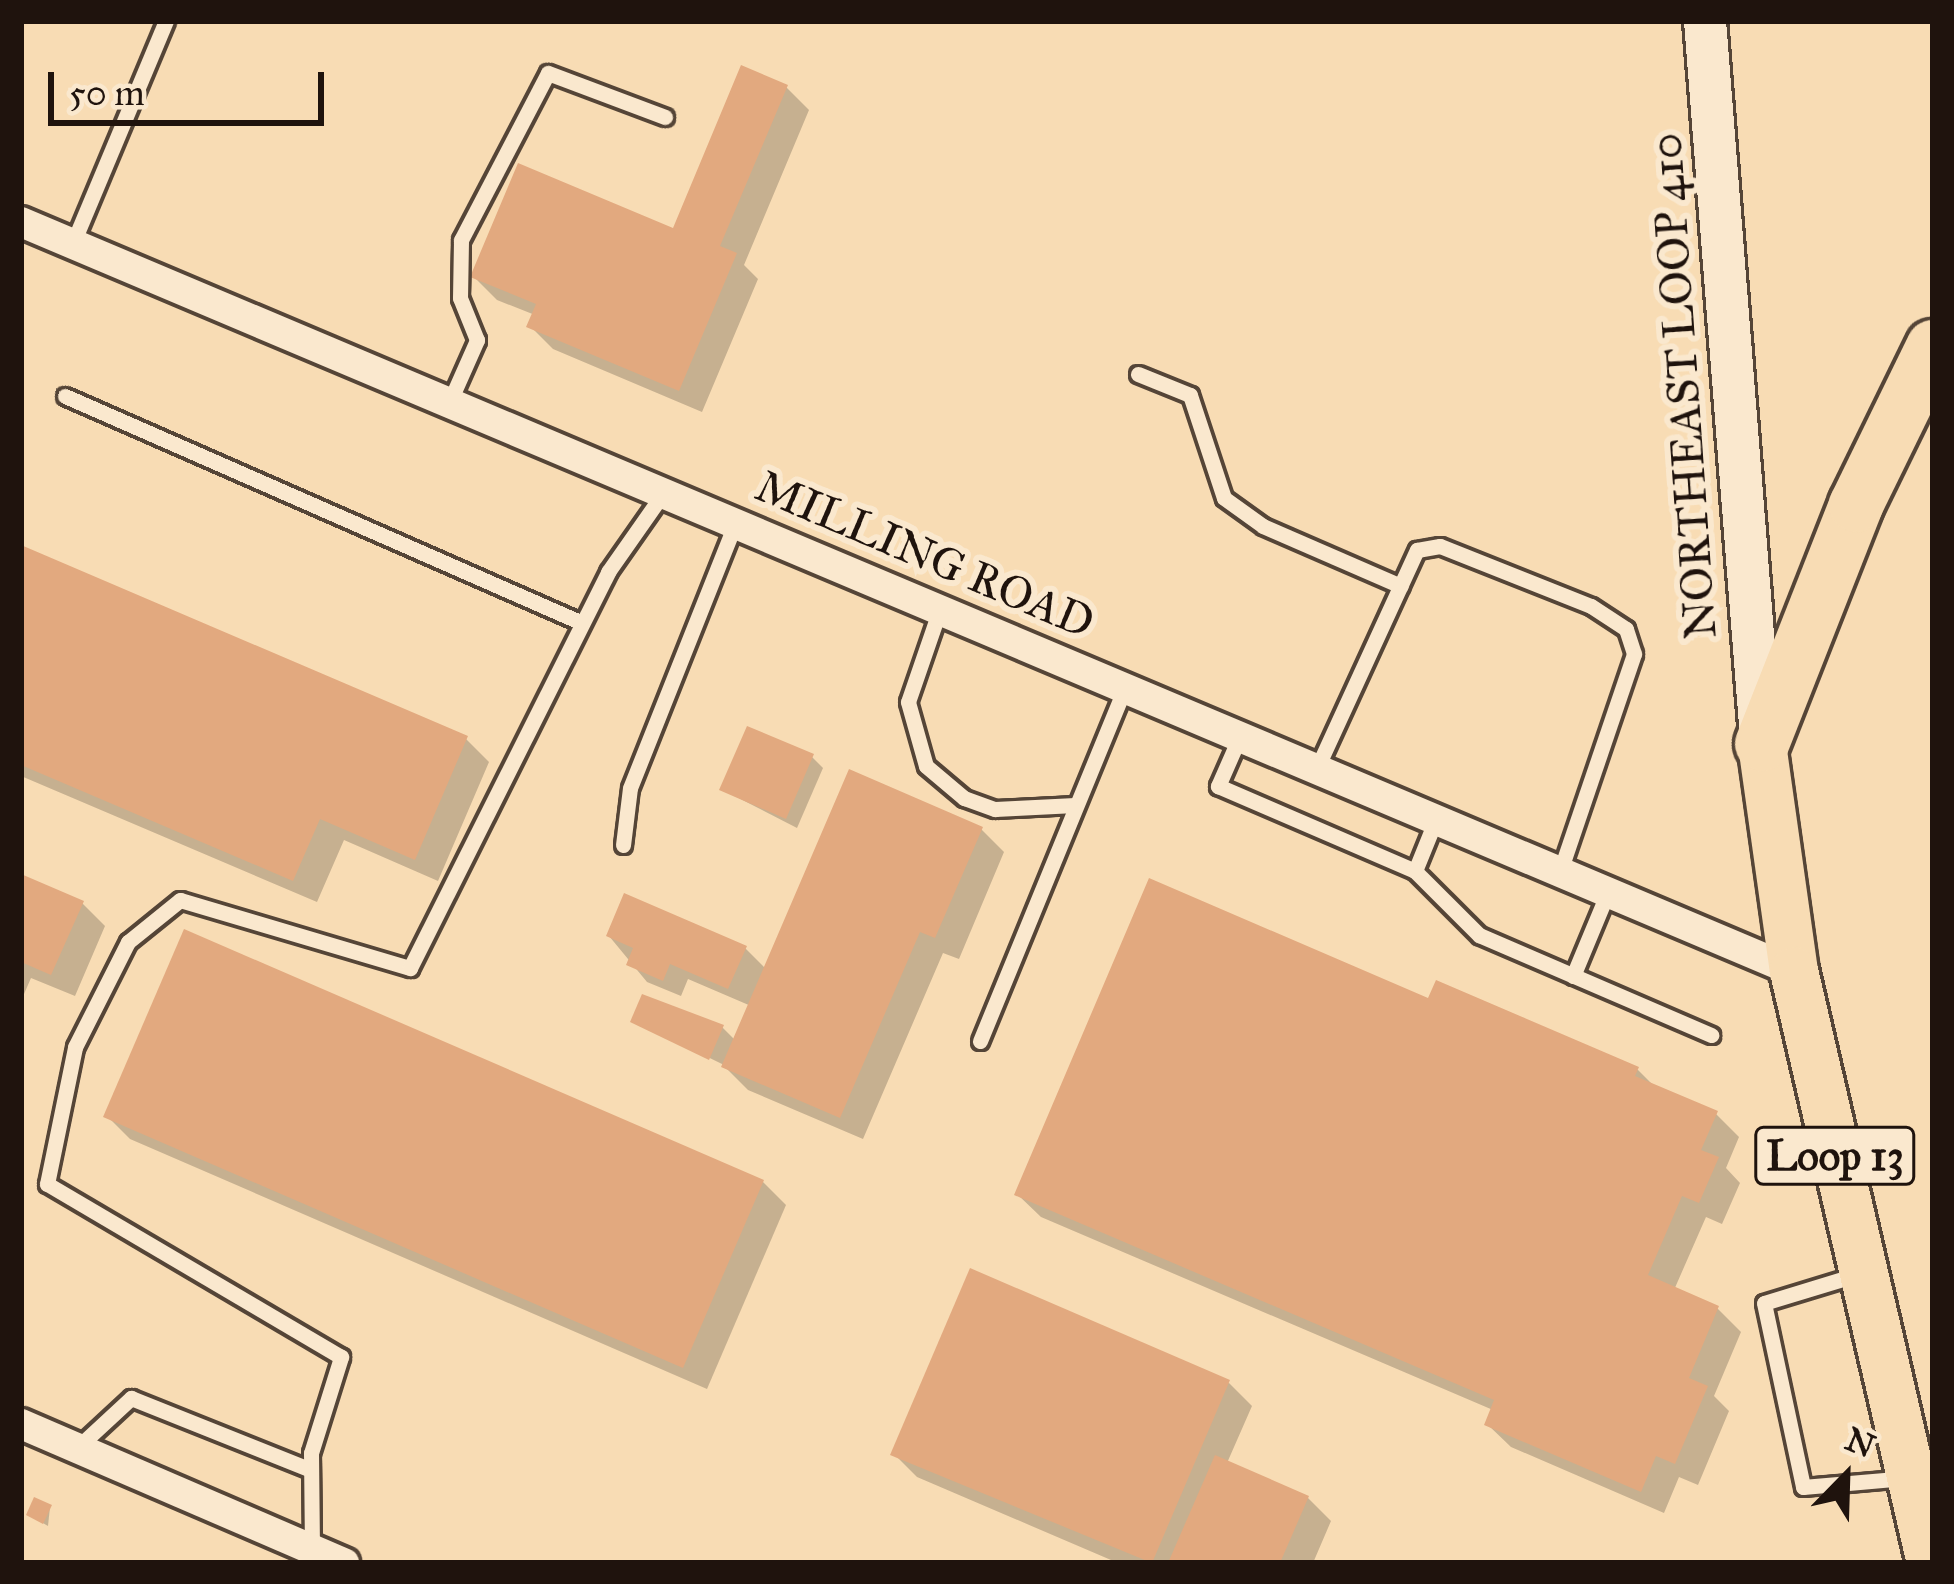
<!DOCTYPE html>
<html>
<head>
<meta charset="utf-8">
<style>
	body { margin:0 }
	#map { position:relative; width:1954px; height:1584px; overflow:hidden; background:#f8dcb4; font-family:"IM FELL Great Primer",serif }
	div>[style] { position:absolute }
	[style*='--x'] { left:calc(var(--x)*1px); top:calc(var(--y)*1px); width:calc(var(--w)*1px); rotate:calc(var(--a)*1deg) }
	.shadow>* { inset:0; background:#0003 }
	.building>* { inset:0; background:#e2a97f }
	.roads { filter:drop-shadow(3px 0 #554537) drop-shadow(-3px 0 #554537) drop-shadow(0 3px #554537) drop-shadow(0 -3px #554537) }
	.service>* { height:15px; margin:-7.5px; padding:0 7.5px; transform-origin:7.5px; border-radius:7.5px; background:#fae8ce }
	.minor>* { height:30px; margin:-15px; padding:0 15px; transform-origin:15px; border-radius:15px; background:#fae8ce }
	.secondary>* { height:42px; margin:-21px; padding:0 21px; transform-origin:21px; border-radius:21px; background:#fae8ce }
	.primary>* { height:48px; margin:-24px; padding:0 24px; transform-origin:24px; border-radius:24px; background:#f8dcb4 }
	.motorway>* { height:54px; margin:-27px; padding:0 27px; transform-origin:27px; border-radius:27px; background:#f8dcb4 }
	span { translate:-50% -50%; white-space:nowrap; text-align:center; line-height:1.15; -webkit-text-stroke:12px #fae8ce; paint-order:stroke }
	.shield-label span { padding:3px 9px; background:#fae8ce; border:3px solid; border-radius:9px; -webkit-text-stroke-width:0 }
	.shield-label { font-size:42px; color:#1f130d; font-weight:700 }
	.street-label { font-size:45px; color:#1f130d }
	.frame { position:absolute; inset:0; border:24px solid #1f130d; pointer-events:none }
	.north { position:absolute; left:1786px; top:1416px; width:120px; height:120px; -webkit-text-stroke:9px #fae8ce; paint-order:stroke; rotate:23deg; font-size:33px; font-weight:700; line-height:48px; text-align:center; color:#1f130d }
	.north::after { content:''; display:block; margin:auto; width:42px; height:54px; background:#1f130d; clip-path:polygon(50% 0,100% 100%,50% 72%,0 100%) }
	.scale { position:absolute; left:48px; top:72px; width:276px; height:54px; box-sizing:border-box; border:6px solid #1f130d; border-top:0; padding-left:15px; font-size:36px; line-height:42px; white-space:nowrap; color:#1f130d; -webkit-text-stroke:9px #fae8ce; paint-order:stroke }
</style>
</head>
<body>
<div id="map">
	<div class="shadow">
		<div style="clip-path:polygon(786px 87px,809px 110px,744px 265px,758px 279px,702px 412px,553px 349px,530px 326px,535px 315px,497px 300px,474px 277px,674px 231px)"></div>
		<div style="clip-path:polygon(21px 548px,466px 739px,489px 762px,438px 881px,344px 840px,317px 902px,21px 776px)"></div>
		<div style="clip-path:polygon(812px 757px,823px 768px,797px 828px,723px 790px)"></div>
		<div style="clip-path:polygon(981px 829px,1004px 852px,959px 959px,943px 953px,863px 1139px,748px 1090px,722px 1064px,634px 1021px,722px 1027px,736px 1041px,751px 1006px,688px 979px,681px 996px,647px 982px,609px 936px,745px 948px,767px 970px)"></div>
		<div style="clip-path:polygon(21px 877px,82px 903px,105px 926px,75px 996px,31px 978px,21px 1001px)"></div>
		<div style="clip-path:polygon(1430px 1002px,1638px 1070px,1656px 1088px,1716px 1114px,1739px 1137px,1726px 1168px,1740px 1183px,1722px 1224px,1706px 1217px,1674px 1290px,1718px 1309px,1741px 1332px,1714px 1396px,1729px 1411px,1698px 1485px,1679px 1477px,1664px 1513px,1511px 1447px,1487px 1424px,1493px 1410px,1041px 1217px,1017px 1194px)"></div>
		<div style="clip-path:polygon(107px 1116px,763px 1182px,786px 1205px,707px 1389px,130px 1139px)"></div>
		<div style="clip-path:polygon(1229px 1383px,1252px 1406px,1227px 1463px,1308px 1498px,1331px 1521px,1313px 1563px,1118px 1563px,917px 1477px,894px 1454px)"></div>
		<div style="clip-path:polygon(50px 1507px,48px 1526px,29px 1515px)"></div>
	</div>
	<div class="building">
		<div style="clip-path:polygon(741px 65px,788px 85px,720px 246px,737px 253px,679px 391px,526px 327px,536px 304px,470px 277px,518px 163px,673px 228px)"></div>
		<div style="clip-path:polygon(21px 545px,468px 736px,415px 860px,320px 819px,293px 881px,21px 765px)"></div>
		<div style="clip-path:polygon(747px 726px,814px 754px,786px 819px,719px 790px)"></div>
		<div style="clip-path:polygon(849px 769px,983px 827px,935px 938px,920px 932px,840px 1118px,721px 1067px)"></div>
		<div style="clip-path:polygon(21px 874px,84px 901px,51px 975px,21px 962px)"></div>
		<div style="clip-path:polygon(1149px 878px,1428px 998px,1436px 980px,1639px 1067px,1635px 1076px,1718px 1111px,1701px 1150px,1719px 1157px,1699px 1203px,1682px 1196px,1648px 1275px,1719px 1306px,1689px 1378px,1708px 1386px,1675px 1464px,1656px 1456px,1641px 1492px,1484px 1425px,1494px 1400px,1014px 1195px)"></div>
		<div style="clip-path:polygon(624px 893px,747px 946px,728px 989px,670px 964px,663px 981px,626px 965px,633px 948px,606px 936px)"></div>
		<div style="clip-path:polygon(184px 929px,764px 1180px,683px 1368px,103px 1117px)"></div>
		<div style="clip-path:polygon(642px 994px,724px 1025px,709px 1060px,630px 1022px)"></div>
		<div style="clip-path:polygon(970px 1268px,1230px 1380px,1152px 1563px,890px 1455px)"></div>
		<div style="clip-path:polygon(1215px 1455px,1309px 1496px,1280px 1563px,1168px 1563px)"></div>
		<div style="clip-path:polygon(34px 1497px,52px 1505px,43px 1524px,26px 1515px)"></div>
	</div>
	<div class="roads">
		<div class="service">
			<div style="--x:73;--y:243;--w:241;--a:-67.3"></div>
			<div style="--x:1138;--y:374;--w:56;--a:22"></div>
			<div style="--x:1190;--y:395;--w:108;--a:71.7"></div>
			<div style="--x:1224;--y:498;--w:48;--a:35.7"></div>
			<div style="--x:1263;--y:526;--w:150;--a:23.5"></div>
			<div style="--x:65;--y:396;--w:565;--a:23.7"></div>
			<div style="--x:450;--y:401;--w:67;--a:-66.1"></div>
			<div style="--x:477;--y:340;--w:45;--a:-112"></div>
			<div style="--x:460;--y:298;--w:58;--a:-89"></div>
			<div style="--x:461;--y:240;--w:188;--a:-62.5"></div>
			<div style="--x:548;--y:73;--w:125;--a:20.6"></div>
			<div style="--x:940;--y:609;--w:98;--a:109"></div>
			<div style="--x:908;--y:702;--w:66;--a:74.3"></div>
			<div style="--x:926;--y:766;--w:50;--a:40.1"></div>
			<div style="--x:964;--y:798;--w:33;--a:20"></div>
			<div style="--x:995;--y:809;--w:80;--a:-2.9"></div>
			<div style="--x:1240;--y:736;--w:55;--a:113.7"></div>
			<div style="--x:1218;--y:786;--w:215;--a:23.3"></div>
			<div style="--x:1415;--y:871;--w:56;--a:-68"></div>
			<div style="--x:1317;--y:768;--w:240;--a:-65.4"></div>
			<div style="--x:1417;--y:550;--w:23;--a:-10"></div>
			<div style="--x:1440;--y:546;--w:162;--a:21.7"></div>
			<div style="--x:1591;--y:606;--w:42;--a:33.3"></div>
			<div style="--x:1626;--y:629;--w:26;--a:72"></div>
			<div style="--x:1634;--y:654;--w:229;--a:108.8"></div>
			<div style="--x:623;--y:845;--w:57;--a:-83"></div>
			<div style="--x:630;--y:788;--w:286;--a:-68.3"></div>
			<div style="--x:1415;--y:871;--w:91;--a:45"></div>
			<div style="--x:1479;--y:935;--w:253;--a:23.3"></div>
			<div style="--x:1573;--y:976;--w:91;--a:-67.4"></div>
			<div style="--x:980;--y:1041;--w:382;--a:-67.7"></div>
			<div style="--x:1859;--y:1274;--w:99;--a:163"></div>
			<div style="--x:1764;--y:1303;--w:188;--a:78"></div>
			<div style="--x:1803;--y:1487;--w:102;--a:-5"></div>
			<div style="--x:77;--y:1448;--w:74;--a:-42.8"></div>
			<div style="--x:131;--y:1398;--w:194;--a:21.8"></div>
			<div style="--x:312;--y:1549;--w:96;--a:-90.6"></div>
			<div style="--x:311;--y:1453;--w:101;--a:-72.6"></div>
			<div style="--x:341;--y:1357;--w:341;--a:-149.5"></div>
			<div style="--x:47;--y:1184;--w:140;--a:-78.4"></div>
			<div style="--x:75;--y:1047;--w:118;--a:-63.2"></div>
			<div style="--x:128;--y:942;--w:67;--a:-38.9"></div>
			<div style="--x:180;--y:900;--w:240;--a:16.5"></div>
			<div style="--x:410;--y:968;--w:443;--a:-63.4"></div>
			<div style="--x:608;--y:572;--w:98;--a:-55"></div>
		</div>
		<div class="minor">
			<div style="--x:21;--y:222;--w:1925;--a:22.9"></div>
			<div style="--x:21;--y:1424;--w:352;--a:23.3"></div>
		</div>
		<div class="secondary">
			<div style="--x:1705;--y:21;--w:719;--a:85.53"></div>
		</div>
		<div class="primary">
			<div style="--x:1762;--y:744;--w:229;--a:82"></div>
			<div style="--x:1794;--y:971;--w:608;--a:76.97"></div>
		</div>
		<div class="motorway">
			<div style="--x:1762;--y:744;--w:257;--a:-68.5"></div>
			<div style="--x:1856;--y:505;--w:176;--a:-64"></div>
		</div>
	</div>
	<div class="shield-label">
		<span style="left:1835px;top:1156px">Loop 13</span>
	</div>
	<div class="street-label">
		<span style="left:1683px;top:386px;rotate:-94deg">NORTHEAST LOOP 410</span>
		<span style="left:925px;top:554px;rotate:23deg">MILLING ROAD</span>
	</div>
	<div class="frame"></div>
	<div class="north">N</div>
	<div class="scale">50 m</div>
</div>
</body>
</html>
